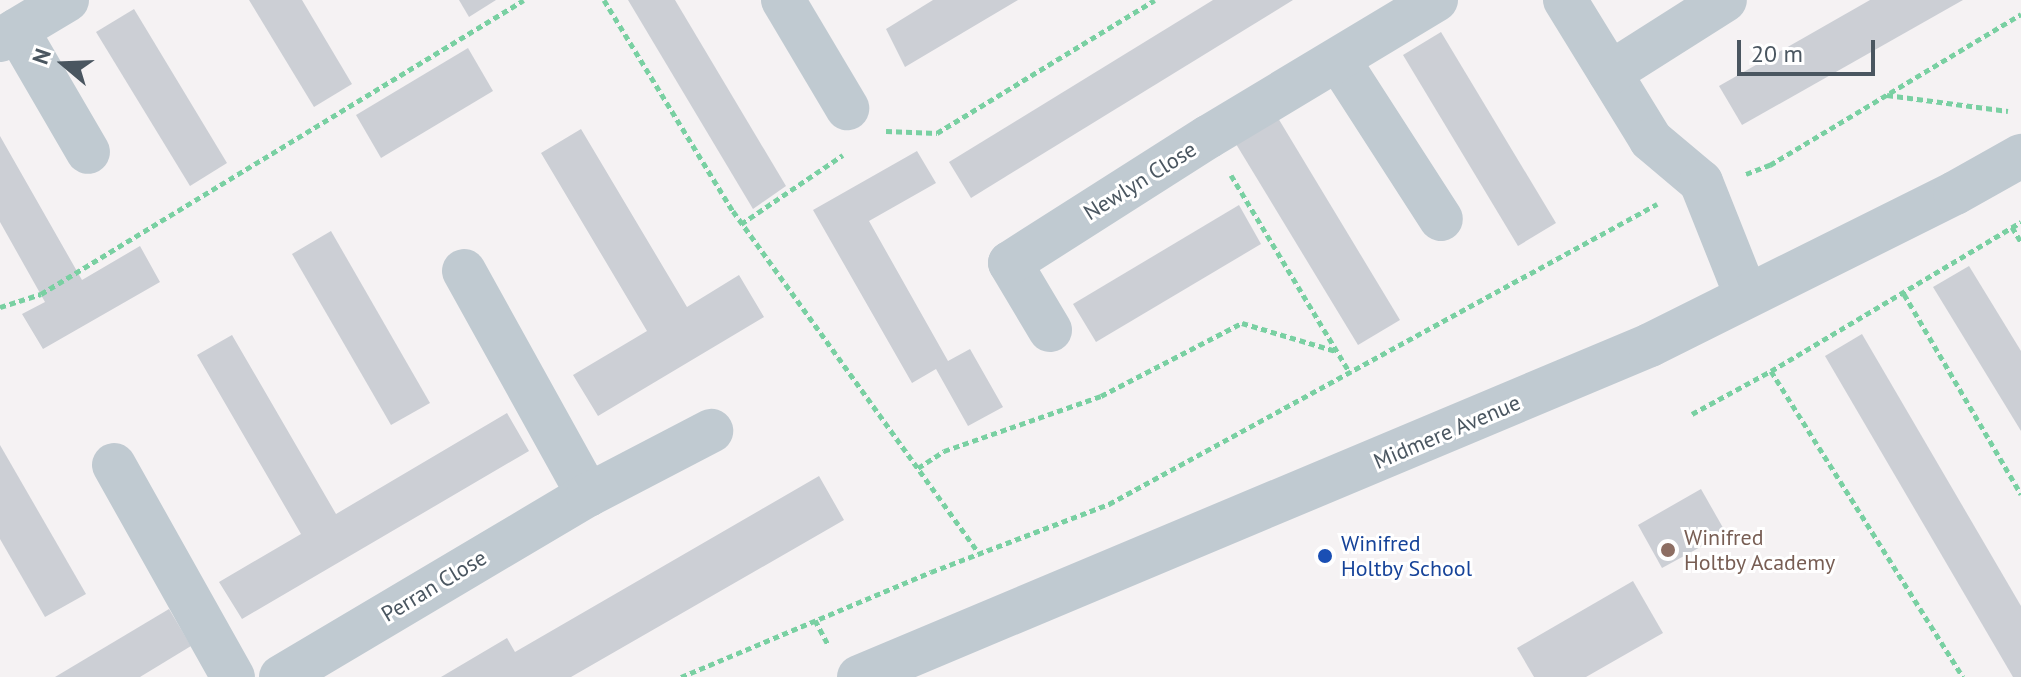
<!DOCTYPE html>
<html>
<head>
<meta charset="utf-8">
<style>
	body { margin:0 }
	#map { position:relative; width:2021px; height:677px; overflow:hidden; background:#f5f2f3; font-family:"PT Sans",sans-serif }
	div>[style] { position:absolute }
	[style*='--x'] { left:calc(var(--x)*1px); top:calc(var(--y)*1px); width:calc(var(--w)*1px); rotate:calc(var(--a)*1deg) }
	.building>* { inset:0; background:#cccfd5 }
	.path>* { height:5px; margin-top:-2.5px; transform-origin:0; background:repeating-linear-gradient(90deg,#79d0a2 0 6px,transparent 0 10px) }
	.minor>* { height:44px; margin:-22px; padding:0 22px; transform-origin:22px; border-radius:22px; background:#c0cad1 }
	.dots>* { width:22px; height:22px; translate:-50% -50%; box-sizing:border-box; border:4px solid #fff; border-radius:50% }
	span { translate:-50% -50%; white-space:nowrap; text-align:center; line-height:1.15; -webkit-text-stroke:6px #fff; paint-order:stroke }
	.street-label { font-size:22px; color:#4a5660 }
	.education-label { font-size:22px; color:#785e54 }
	.left { translate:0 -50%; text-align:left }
	.transit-label { font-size:22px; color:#164399 }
	.north { position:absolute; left:24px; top:24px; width:80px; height:80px; -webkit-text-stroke:6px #fff; paint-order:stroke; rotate:289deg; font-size:22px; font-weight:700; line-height:32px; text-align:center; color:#4a5660 }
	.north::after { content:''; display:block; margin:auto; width:28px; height:36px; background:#4a5660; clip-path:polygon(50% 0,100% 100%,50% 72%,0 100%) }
	.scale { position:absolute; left:1737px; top:40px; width:138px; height:36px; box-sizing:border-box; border:4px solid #4a5660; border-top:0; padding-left:10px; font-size:24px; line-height:28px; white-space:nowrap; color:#4a5660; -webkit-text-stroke:6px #fff; paint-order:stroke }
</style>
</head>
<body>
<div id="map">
	<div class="building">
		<div style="clip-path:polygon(249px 0,302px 0,352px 84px,314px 107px)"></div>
		<div style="clip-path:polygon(459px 0,496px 0,469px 17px)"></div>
		<div style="clip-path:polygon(628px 0,675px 0,786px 186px,753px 209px)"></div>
		<div style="clip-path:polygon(933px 0,1018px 0,905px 67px,886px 29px)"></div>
		<div style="clip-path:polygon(1213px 0,1293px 0,971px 198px,949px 162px)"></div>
		<div style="clip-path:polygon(1870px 0,1963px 0,1742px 125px,1719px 86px)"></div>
		<div style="clip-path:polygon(134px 9px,227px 163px,190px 186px,96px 32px)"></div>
		<div style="clip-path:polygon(1441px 32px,1556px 223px,1518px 246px,1403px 55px)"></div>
		<div style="clip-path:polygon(468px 48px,493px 91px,381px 158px,356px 115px)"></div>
		<div style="clip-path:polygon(1278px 118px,1400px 320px,1358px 345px,1236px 144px)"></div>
		<div style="clip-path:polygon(581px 129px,687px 307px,739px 275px,764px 317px,598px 416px,573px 375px,647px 331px,541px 153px)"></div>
		<div style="clip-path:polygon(0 136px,82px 280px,140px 246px,160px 282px,43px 349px,22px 314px,45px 302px,0 222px)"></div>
		<div style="clip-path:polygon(917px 151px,936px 183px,869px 221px,948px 361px,970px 349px,1003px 407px,968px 426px,936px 369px,912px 383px,813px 210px)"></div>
		<div style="clip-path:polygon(1239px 205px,1261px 244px,1096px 342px,1073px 304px)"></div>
		<div style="clip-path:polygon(331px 231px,430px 403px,391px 425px,292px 254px)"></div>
		<div style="clip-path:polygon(1969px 266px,2021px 351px,2021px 431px,1933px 287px)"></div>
		<div style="clip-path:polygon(1862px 334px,2021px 606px,2021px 677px,2013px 677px,1825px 356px)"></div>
		<div style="clip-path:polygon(232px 335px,336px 514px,507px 413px,529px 451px,242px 619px,219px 582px,301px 534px,197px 355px)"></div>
		<div style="clip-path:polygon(0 445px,86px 594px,45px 617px,0 539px)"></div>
		<div style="clip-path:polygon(819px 476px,844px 520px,571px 677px,441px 677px,507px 638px,515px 652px)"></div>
		<div style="clip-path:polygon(1701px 489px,1726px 533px,1662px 568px,1638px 525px)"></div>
		<div style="clip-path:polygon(1633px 581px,1663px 633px,1586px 677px,1534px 677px,1517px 648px)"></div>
		<div style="clip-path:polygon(169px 609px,191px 646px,140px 677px,55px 677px)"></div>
	</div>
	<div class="path">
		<div style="--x:604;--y:0;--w:247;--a:58.6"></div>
		<div style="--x:733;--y:211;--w:421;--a:54.3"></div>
		<div style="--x:1887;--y:95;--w:122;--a:7.5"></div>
		<div style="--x:886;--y:131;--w:51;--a:2.2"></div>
		<div style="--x:937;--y:133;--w:255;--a:-31.4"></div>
		<div style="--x:1746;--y:174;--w:26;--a:-21"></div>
		<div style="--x:1770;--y:165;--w:293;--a:-31"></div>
		<div style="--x:1231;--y:175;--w:231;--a:59"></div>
		<div style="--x:741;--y:224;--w:123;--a:-34.1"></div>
		<div style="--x:2012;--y:227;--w:17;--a:59"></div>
		<div style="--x:1904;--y:294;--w:232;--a:59.7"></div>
		<div style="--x:0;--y:307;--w:43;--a:-17.6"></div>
		<div style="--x:41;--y:294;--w:565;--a:-31.33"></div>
		<div style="--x:1771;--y:371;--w:291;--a:-30.8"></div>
		<div style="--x:1692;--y:414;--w:90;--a:-28.6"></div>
		<div style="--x:1771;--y:371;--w:361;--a:57.9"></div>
		<div style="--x:918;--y:468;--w:31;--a:-33"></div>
		<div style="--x:944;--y:451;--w:166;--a:-19.3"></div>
		<div style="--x:1101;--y:396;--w:159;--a:-27.4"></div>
		<div style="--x:1242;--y:323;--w:98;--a:16.6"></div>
		<div style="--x:815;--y:620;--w:27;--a:62"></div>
		<div style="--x:681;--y:677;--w:271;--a:-22.8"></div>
		<div style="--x:931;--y:572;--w:191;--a:-20.9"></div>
		<div style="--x:1109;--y:504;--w:625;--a:-28.7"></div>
	</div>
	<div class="minor">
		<div style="--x:783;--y:0;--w:126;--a:59.3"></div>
		<div style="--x:1565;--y:0;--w:164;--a:58.4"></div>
		<div style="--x:1651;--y:140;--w:65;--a:40"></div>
		<div style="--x:1701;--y:182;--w:122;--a:68.3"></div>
		<div style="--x:17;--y:30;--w:141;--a:59.8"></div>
		<div style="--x:0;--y:40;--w:78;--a:-30.8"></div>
		<div style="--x:1339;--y:61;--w:188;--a:57.2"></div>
		<div style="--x:1610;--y:73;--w:136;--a:-32.4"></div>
		<div style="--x:464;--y:271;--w:256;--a:61"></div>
		<div style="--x:1050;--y:330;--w:78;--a:-120.8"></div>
		<div style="--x:1010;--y:263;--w:235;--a:-32.5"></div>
		<div style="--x:1208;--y:137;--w:266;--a:-31"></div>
		<div style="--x:114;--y:465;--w:243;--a:60.7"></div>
		<div style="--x:281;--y:677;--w:357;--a:-30.7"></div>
		<div style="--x:588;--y:495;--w:139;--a:-27.5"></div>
		<div style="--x:859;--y:677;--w:858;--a:-22.77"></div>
		<div style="--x:1650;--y:345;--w:341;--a:-26.5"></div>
		<div style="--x:1955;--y:193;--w:76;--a:-29.3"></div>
	</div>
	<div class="dots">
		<div style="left:1668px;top:550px;background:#8d6e63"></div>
		<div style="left:1325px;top:556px;background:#1a4fb4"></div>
	</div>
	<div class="street-label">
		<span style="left:1140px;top:181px;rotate:-32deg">Newlyn Close</span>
		<span style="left:1447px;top:432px;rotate:-23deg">Midmere Avenue</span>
		<span style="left:434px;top:586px;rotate:-31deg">Perran Close</span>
	</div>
	<div class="education-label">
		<span class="left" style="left:1684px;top:550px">Winifred<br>Holtby Academy</span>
	</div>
	<div class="transit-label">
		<span class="left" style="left:1341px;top:556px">Winifred<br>Holtby School</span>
	</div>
	<div class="north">N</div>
	<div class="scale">20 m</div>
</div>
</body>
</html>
